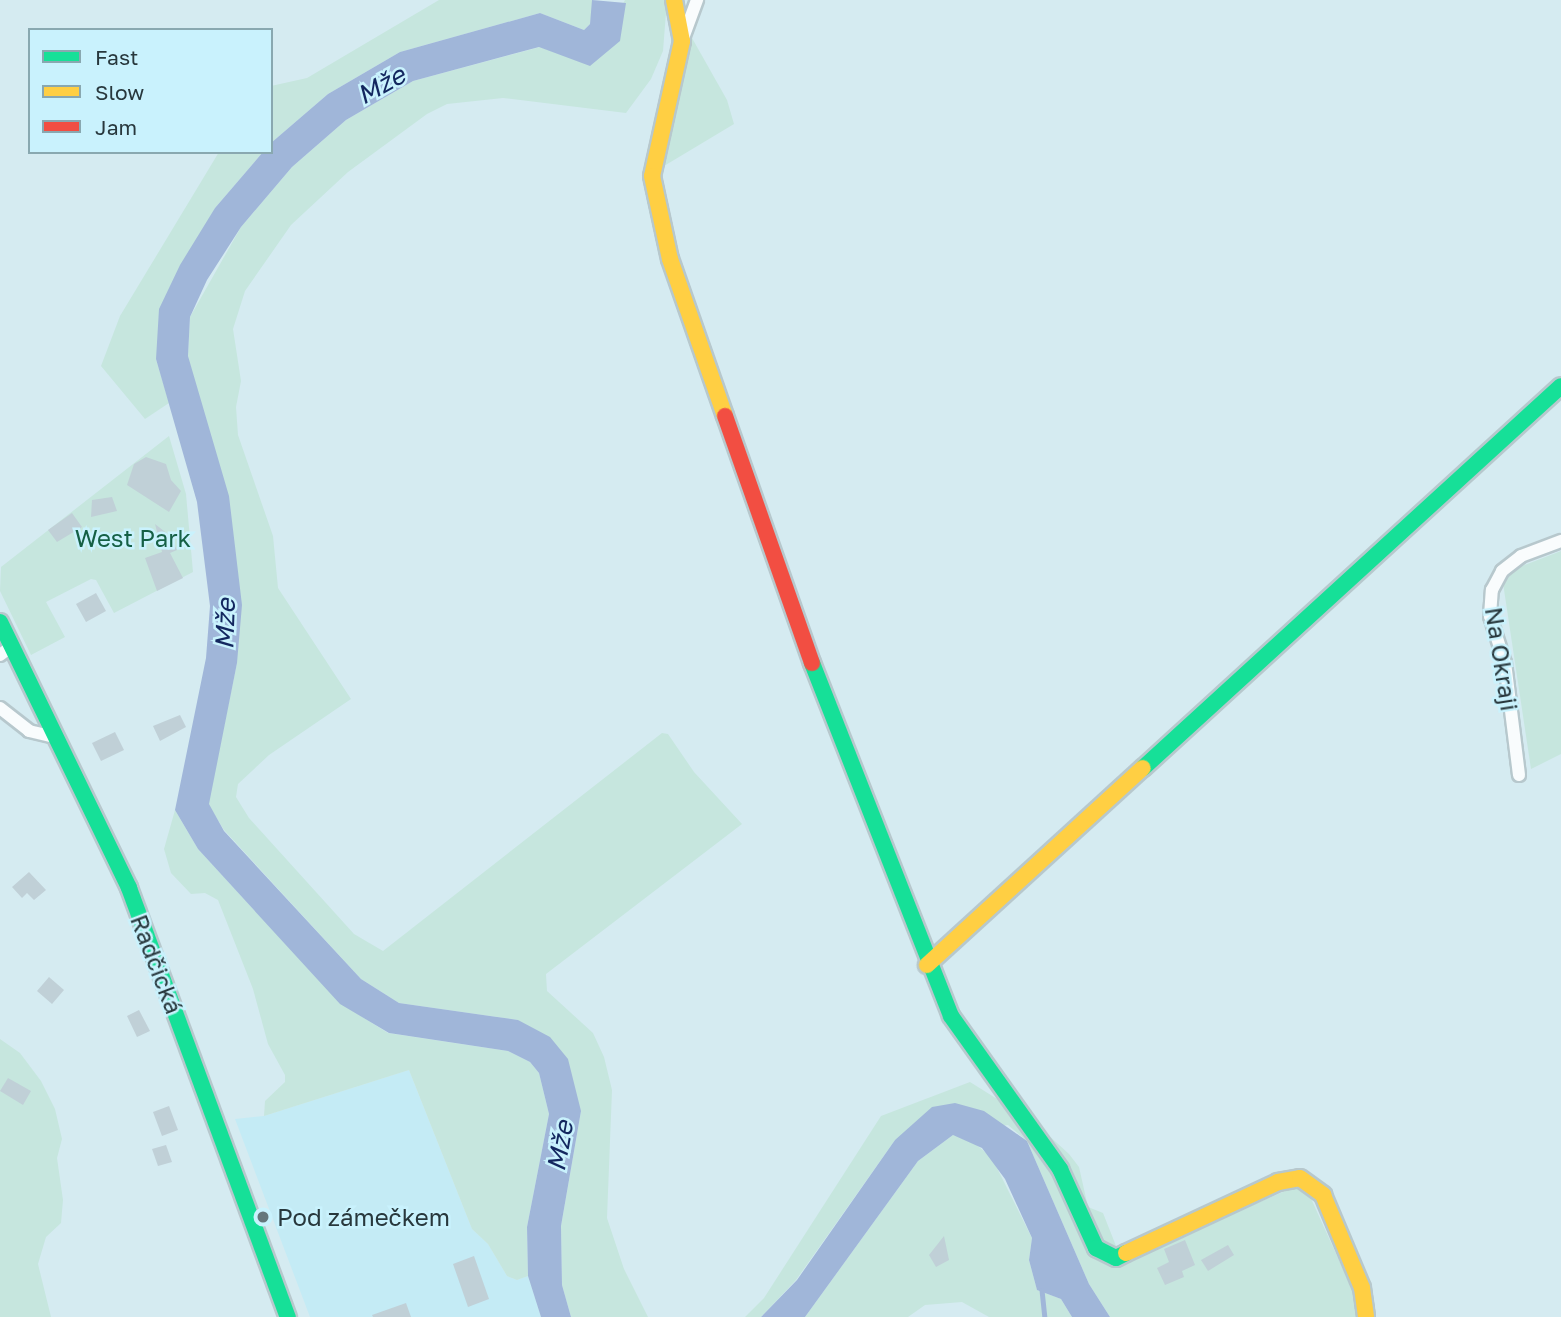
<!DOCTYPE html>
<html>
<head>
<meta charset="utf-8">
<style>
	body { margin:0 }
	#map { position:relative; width:1561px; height:1317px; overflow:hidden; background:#d5ebf1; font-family:"Golos Text",sans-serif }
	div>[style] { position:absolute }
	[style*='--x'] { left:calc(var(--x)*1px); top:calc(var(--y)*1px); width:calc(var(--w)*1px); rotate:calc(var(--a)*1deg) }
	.built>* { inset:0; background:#c4ebf5 }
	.green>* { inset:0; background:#c6e6de }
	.water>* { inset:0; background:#a0b6d9 }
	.stream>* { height:4.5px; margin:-2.25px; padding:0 2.25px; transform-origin:2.25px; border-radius:2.25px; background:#a0b6d9 }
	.building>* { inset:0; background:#c0d0d7 }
	.roads { filter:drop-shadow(2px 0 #b7c8cd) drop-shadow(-2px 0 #b7c8cd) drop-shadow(0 2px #b7c8cd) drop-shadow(0 -2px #b7c8cd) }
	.street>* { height:12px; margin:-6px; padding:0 6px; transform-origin:6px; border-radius:6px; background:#f9fcfd }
	.fast>* { height:16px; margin:-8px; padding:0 8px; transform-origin:8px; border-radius:8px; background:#16e098 }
	.slow>* { height:16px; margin:-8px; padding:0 8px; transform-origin:8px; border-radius:8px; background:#ffcf43 }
	.jam>* { height:16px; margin:-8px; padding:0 8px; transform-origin:8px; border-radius:8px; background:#f24e42 }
	.dots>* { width:19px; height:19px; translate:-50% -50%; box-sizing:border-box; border:4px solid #c9f2fd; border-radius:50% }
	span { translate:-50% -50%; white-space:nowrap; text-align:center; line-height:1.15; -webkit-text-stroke:5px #c9f2fd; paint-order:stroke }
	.park-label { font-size:24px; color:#156045 }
	.street-label { font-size:24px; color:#28383d }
	.poi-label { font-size:24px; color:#28383d }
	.left { translate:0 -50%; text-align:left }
	.water-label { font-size:26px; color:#13275f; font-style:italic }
	.legend { position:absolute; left:28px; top:28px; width:245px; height:126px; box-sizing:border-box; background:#c9f2fd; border:2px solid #89a8b0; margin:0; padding:9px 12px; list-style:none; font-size:21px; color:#28383d }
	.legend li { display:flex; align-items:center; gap:14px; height:35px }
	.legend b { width:35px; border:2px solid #89a8b0 }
</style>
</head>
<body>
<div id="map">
	<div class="built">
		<div style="clip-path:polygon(409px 1070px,472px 1229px,488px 1244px,507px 1276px,517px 1280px,528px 1276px,541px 1317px,310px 1317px,235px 1119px,264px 1116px)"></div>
	</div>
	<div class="green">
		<div style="clip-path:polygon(439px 0,592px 0,593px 5px,590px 24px,584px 30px,540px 13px,400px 52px,328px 94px,271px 143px,271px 86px,307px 78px)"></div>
		<div style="clip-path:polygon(625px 0,667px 0,663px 51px,651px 79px,626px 113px,503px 98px,447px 104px,427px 114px,348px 172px,291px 225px,245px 291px,233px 329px,241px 381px,236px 407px,238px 435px,273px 536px,278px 588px,351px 699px,269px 755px,238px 784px,236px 797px,249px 818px,354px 934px,383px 951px,662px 733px,668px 734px,694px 772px,742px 824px,546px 974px,547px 991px,593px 1033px,604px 1057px,612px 1090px,607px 1218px,624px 1269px,648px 1317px,571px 1317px,562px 1285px,561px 1226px,581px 1111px,518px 1020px,399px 1003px,361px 979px,224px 830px,208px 804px,237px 663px,188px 356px,190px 317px,241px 227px,292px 167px,346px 120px,413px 81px,540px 47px,590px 65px)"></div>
		<div style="clip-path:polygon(692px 38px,727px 100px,734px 124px,664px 166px,661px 147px)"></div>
		<div style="clip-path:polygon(219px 152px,263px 152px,215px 208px,156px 359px,169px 403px,145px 419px,101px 366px,120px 316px)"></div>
		<div style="clip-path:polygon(169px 436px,186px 494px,193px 572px,114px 613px,96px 580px,91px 579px,46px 602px,65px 637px,31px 655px,0 591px,1px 567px)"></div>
		<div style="clip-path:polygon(1561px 551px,1561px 754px,1531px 769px,1503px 583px,1514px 569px)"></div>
		<div style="clip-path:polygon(175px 810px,198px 849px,340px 1003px,388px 1033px,508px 1051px,530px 1062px,539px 1073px,549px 1114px,527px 1227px,528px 1276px,517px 1280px,507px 1276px,488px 1244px,472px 1229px,409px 1070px,264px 1116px,265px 1101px,285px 1082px,285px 1075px,268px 1044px,253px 989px,218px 900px,205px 893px,191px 894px,171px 873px,164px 849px)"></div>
		<div style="clip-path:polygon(0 1039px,20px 1053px,41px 1081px,55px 1109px,62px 1139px,57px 1158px,63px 1200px,61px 1223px,46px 1237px,38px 1264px,51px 1317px,0 1317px)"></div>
		<div style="clip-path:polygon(970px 1082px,1034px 1122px,1069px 1154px,1079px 1167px,1088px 1207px,1103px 1213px,1122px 1261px,1304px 1183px,1361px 1309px,1360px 1317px,1110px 1317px,1089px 1284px,1027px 1141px,1008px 1125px,895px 1140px,796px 1280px,761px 1317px,745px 1317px,764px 1298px,881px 1116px)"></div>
		<div style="clip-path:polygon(953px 1135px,971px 1140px,992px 1158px,1032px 1238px,1029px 1260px,1037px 1290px,1061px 1299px,1072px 1317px,989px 1317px,962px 1302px,925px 1305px,908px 1317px,805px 1317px,918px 1161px)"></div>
	</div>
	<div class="water">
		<div style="clip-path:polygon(592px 0,626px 3px,620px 41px,590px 66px,539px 47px,413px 81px,346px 120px,292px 167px,241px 227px,207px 280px,190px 317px,188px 356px,229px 496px,242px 605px,237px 663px,209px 804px,224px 831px,361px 979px,399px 1003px,518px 1020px,550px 1037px,568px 1059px,581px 1111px,561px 1226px,562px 1285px,571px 1317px,541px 1317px,528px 1276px,527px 1227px,549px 1114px,539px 1073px,530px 1062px,508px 1051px,389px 1033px,340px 1004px,198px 849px,175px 810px,206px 658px,210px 606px,197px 502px,156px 359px,159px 309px,180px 265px,215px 208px,263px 152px,271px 152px,271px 143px,328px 94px,400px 52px,540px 13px,584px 30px,590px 24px)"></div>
		<div style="clip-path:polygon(955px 1103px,984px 1111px,1027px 1141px,1089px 1284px,1110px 1317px,1072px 1317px,1061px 1299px,1037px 1290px,1029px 1260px,1032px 1238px,1005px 1179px,982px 1148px,953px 1135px,918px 1161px,805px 1317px,761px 1317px,797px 1280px,895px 1140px,932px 1107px)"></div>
	</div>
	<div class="stream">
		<div style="--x:1042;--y:1290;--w:27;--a:84"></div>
	</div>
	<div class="building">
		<div style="clip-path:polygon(146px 457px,166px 464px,171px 480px,181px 491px,169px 512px,127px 485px,134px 464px)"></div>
		<div style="clip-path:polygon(112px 497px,117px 511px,91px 517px,92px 500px)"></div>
		<div style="clip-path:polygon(72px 513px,82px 527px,57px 542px,48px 530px)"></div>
		<div style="clip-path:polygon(155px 524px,169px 535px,177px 550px,170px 553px,183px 578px,157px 591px,145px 558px,162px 552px)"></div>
		<div style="clip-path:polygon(96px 593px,106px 611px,86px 622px,76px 604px)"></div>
		<div style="clip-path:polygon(180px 715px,186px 727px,160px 741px,153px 726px)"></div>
		<div style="clip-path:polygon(115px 732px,124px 750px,101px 761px,92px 743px)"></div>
		<div style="clip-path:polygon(29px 872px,46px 890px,34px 900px,27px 893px,22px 898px,12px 887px)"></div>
		<div style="clip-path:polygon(49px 977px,64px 990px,52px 1004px,37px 991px)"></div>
		<div style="clip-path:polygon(139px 1010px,150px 1031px,137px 1037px,127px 1016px)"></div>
		<div style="clip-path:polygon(8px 1078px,31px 1091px,23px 1105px,0 1091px)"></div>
		<div style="clip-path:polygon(169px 1106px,178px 1130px,162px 1136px,153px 1112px)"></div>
		<div style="clip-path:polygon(166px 1145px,172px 1162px,158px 1166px,152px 1149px)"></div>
		<div style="clip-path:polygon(944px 1236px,949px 1260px,936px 1267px,929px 1255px)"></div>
		<div style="clip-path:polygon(1185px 1240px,1195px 1265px,1182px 1271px,1184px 1277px,1165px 1285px,1157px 1268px,1169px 1262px,1164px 1249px)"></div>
		<div style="clip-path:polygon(1228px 1245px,1234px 1255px,1208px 1271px,1201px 1260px)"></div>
		<div style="clip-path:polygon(474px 1256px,489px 1299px,468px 1307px,453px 1264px)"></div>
		<div style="clip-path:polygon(406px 1303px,411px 1317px,373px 1317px,372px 1315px)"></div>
	</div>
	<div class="roads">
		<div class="street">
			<div style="--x:682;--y:41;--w:44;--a:-69.9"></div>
			<div style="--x:0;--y:655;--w:15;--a:-37"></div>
			<div style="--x:0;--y:708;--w:37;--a:38"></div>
			<div style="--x:29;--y:731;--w:28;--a:13"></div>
			<div style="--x:1519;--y:775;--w:113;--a:-97.1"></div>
			<div style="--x:1505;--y:663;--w:49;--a:-107.7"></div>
			<div style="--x:1490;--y:616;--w:26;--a:-86"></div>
			<div style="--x:1492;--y:590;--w:21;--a:-62"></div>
			<div style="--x:1502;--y:571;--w:24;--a:-38"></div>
			<div style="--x:1521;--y:556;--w:43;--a:-20.6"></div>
		</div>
		<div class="fast">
			<div style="--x:0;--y:622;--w:296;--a:64.1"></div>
			<div style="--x:129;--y:888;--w:458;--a:69.7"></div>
			<div style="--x:812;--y:663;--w:379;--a:68.5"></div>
			<div style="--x:951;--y:1016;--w:188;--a:54.5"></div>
			<div style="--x:1060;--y:1169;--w:87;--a:65.5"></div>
			<div style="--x:1096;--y:1248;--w:22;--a:27"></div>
			<div style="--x:1116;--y:1258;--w:11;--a:-27"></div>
			<div style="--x:1143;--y:768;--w:566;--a:-42.42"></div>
		</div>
		<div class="slow">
			<div style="--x:674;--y:0;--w:42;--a:79"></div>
			<div style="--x:682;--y:41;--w:138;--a:102.5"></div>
			<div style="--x:652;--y:176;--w:85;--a:77.8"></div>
			<div style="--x:670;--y:259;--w:166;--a:70.7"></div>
			<div style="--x:927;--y:965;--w:292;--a:-42.4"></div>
			<div style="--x:1126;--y:1253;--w:168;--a:-25"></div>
			<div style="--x:1278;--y:1182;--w:22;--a:-10"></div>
			<div style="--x:1300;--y:1178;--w:29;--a:36"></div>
			<div style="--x:1323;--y:1195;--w:101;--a:67.2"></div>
			<div style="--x:1362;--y:1288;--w:29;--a:82"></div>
		</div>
		<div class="jam">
			<div style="--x:725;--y:416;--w:262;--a:70.6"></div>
		</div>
	</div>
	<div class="dots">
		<div style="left:263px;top:1217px;background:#65777c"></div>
	</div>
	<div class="park-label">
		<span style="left:133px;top:538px">West Park</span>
	</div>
	<div class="street-label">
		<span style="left:1502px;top:659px;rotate:81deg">Na Okraji</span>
		<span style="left:157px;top:964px;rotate:69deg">Radčická</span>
	</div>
	<div class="poi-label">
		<span class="left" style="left:277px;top:1217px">Pod zámečkem</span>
	</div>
	<div class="water-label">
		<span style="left:381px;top:85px;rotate:-29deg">Mže</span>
		<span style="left:225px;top:624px;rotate:-88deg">Mže</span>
		<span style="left:560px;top:1146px;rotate:-80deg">Mže</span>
	</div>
	<ul class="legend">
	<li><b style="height:9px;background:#16e098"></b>Fast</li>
	<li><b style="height:9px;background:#ffcf43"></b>Slow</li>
	<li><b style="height:9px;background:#f24e42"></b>Jam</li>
	</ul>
</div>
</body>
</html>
